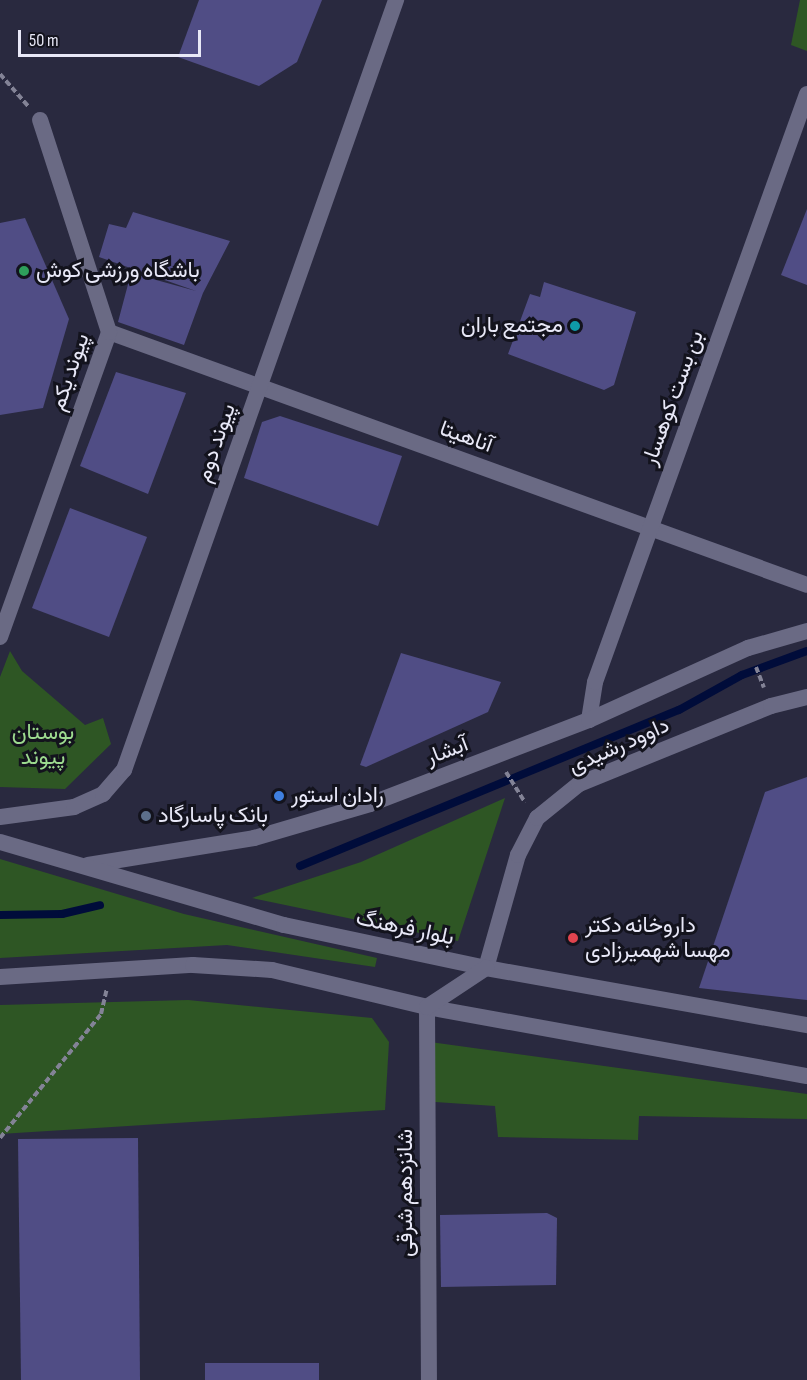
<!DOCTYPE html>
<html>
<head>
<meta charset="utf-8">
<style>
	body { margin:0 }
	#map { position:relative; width:807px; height:1380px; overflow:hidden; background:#29293f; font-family:"Sofia Sans Condensed",Vazirmatn,sans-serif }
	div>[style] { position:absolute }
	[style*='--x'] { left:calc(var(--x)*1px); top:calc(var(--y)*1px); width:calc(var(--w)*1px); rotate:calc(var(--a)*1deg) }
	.green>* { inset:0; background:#2e5624 }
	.stream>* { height:8px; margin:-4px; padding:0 4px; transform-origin:4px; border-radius:4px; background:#000c3a }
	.building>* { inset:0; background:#504d85 }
	.path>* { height:4px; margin-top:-2px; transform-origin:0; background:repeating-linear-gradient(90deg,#838396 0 6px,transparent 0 9px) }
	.minor>* { height:16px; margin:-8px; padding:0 8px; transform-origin:8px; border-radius:8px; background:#6a6a84 }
	.tertiary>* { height:16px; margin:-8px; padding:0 8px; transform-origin:8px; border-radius:8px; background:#6a6a84 }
	.secondary>* { height:16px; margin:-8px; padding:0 8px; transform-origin:8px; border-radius:8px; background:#6a6a84 }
	.dots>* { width:16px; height:16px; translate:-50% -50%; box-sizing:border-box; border:3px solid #13131d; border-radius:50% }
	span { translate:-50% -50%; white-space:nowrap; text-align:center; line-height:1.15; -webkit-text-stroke:6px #13131d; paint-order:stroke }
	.poi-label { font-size:22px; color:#e8e8f7 }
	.left { translate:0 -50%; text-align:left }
	.right { translate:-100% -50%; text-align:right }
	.street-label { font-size:22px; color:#e8e8f7 }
	.park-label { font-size:22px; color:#9ddb8f }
	.scale { position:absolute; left:18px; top:30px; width:183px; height:27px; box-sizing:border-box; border:3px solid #e8e8f7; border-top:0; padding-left:8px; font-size:18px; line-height:21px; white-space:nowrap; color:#e8e8f7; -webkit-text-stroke:4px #13131d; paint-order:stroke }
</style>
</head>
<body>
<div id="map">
	<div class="green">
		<div style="clip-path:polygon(800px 0,807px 0,807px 51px,791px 45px)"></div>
		<div style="clip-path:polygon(10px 651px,22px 671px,85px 725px,103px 718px,111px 744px,65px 789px,0 787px,0 677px)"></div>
		<div style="clip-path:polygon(505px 798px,458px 941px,252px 898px,361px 862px)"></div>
		<div style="clip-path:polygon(0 859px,184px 914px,377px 958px,375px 967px,227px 945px,0 958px)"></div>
		<div style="clip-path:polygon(188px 1000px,372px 1018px,389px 1042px,385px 1110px,0 1134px,0 1005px)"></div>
		<div style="clip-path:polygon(430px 1042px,807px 1094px,807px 1119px,639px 1116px,638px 1140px,498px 1137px,495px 1106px,435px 1102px)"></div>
	</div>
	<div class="stream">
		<div style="--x:300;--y:866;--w:410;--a:-22.4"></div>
		<div style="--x:679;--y:710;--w:72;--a:-29.1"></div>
		<div style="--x:742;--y:675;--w:69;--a:-20.3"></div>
		<div style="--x:0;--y:915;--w:62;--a:-0.9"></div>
		<div style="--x:62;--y:914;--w:39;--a:-13"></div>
	</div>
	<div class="building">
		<div style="clip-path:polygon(199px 0,322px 0,297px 62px,259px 86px,178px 57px)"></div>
		<div style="clip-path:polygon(807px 209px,807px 285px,781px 275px)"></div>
		<div style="clip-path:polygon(133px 212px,230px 241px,203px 293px,184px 345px,118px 322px,131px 273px,196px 291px,99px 257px,109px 224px,126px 228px)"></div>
		<div style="clip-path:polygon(25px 218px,69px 319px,43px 408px,0 415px,0 223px)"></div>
		<div style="clip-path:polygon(544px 282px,636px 312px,614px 385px,604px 390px,508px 354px,530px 294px,540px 297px)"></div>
		<div style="clip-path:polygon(116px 372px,186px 393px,148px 494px,80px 466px)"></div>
		<div style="clip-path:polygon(280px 416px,402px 456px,378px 526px,244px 478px,262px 422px)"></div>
		<div style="clip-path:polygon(70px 508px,147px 537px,109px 637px,32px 608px)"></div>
		<div style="clip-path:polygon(401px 653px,501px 682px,488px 712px,366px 767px,360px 765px)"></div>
		<div style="clip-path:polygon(807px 777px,807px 1000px,699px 988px,765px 792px)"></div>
		<div style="clip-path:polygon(138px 1138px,140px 1380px,21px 1380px,18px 1139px)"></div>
		<div style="clip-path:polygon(547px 1213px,557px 1218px,556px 1285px,441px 1287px,440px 1215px)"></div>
		<div style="clip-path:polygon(205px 1363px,319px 1363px,319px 1380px,205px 1380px)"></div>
	</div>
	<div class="path">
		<div style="--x:0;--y:74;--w:43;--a:48.8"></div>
		<div style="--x:756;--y:667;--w:22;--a:69"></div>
		<div style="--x:506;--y:772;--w:36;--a:58"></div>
		<div style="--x:0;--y:1138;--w:160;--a:-50.8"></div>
		<div style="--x:101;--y:1014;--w:26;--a:-77"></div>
	</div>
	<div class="minor">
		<div style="--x:109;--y:332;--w:742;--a:19.92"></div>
		<div style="--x:0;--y:637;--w:324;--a:-70.3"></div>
		<div style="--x:109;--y:332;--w:223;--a:-108"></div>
		<div style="--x:589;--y:720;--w:38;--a:-81"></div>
		<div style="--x:595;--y:682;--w:625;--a:-70.17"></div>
		<div style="--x:0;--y:817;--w:75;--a:-7.7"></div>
		<div style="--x:74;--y:807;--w:32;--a:-24"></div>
		<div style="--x:103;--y:794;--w:32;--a:-49"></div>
		<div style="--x:124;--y:770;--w:817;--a:-70.54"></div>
		<div style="--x:88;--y:865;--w:168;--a:-9.2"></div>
		<div style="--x:254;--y:838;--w:121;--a:-16.3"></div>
		<div style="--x:370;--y:804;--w:235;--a:-21"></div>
		<div style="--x:589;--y:720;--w:175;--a:-24.4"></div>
		<div style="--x:748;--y:648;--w:61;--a:-16.1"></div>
		<div style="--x:427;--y:1007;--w:373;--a:89.7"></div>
	</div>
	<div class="tertiary">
		<div style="--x:486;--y:968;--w:117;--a:-74.2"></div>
		<div style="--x:518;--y:855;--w:42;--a:-62.8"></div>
		<div style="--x:537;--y:818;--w:54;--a:-39"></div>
		<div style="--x:579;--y:784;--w:207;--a:-22.1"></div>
		<div style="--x:771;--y:706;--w:37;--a:-14"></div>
	</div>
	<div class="secondary">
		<div style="--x:0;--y:842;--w:296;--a:16.3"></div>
		<div style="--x:284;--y:925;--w:207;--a:12"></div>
		<div style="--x:486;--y:968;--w:326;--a:10.1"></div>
		<div style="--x:0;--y:977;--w:193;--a:-3.6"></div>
		<div style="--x:193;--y:965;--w:79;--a:3.6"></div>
		<div style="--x:272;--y:970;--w:159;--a:13.4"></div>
		<div style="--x:427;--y:1007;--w:386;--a:10.3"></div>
		<div style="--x:427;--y:1007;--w:71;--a:-33.5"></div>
	</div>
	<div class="dots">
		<div style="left:24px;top:271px;background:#2e9e5b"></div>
		<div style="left:575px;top:326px;background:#0f9aa8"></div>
		<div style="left:279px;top:796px;background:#3f7fe0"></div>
		<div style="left:146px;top:816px;background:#5c6f8a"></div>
		<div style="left:573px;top:938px;background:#e0444e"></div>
	</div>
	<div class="poi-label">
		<span class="left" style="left:36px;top:271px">باشگاه ورزشی کوش</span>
		<span class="right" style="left:563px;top:326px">مجتمع باران</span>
		<span class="left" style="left:291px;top:796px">رادان استور</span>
		<span class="left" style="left:158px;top:816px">بانک پاسارگاد</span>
		<span class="left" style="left:585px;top:938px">داروخانه دکتر<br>مهسا شهمیرزادی</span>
	</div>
	<div class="street-label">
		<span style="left:70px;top:372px;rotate:-71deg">پیوند یکم</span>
		<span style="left:673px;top:398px;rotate:-70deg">بن بست کوهسار</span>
		<span style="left:466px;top:437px;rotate:20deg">آناهیتا</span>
		<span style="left:216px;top:443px;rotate:-71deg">پیوند دوم</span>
		<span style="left:619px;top:746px;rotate:-24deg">داوود رشیدی</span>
		<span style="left:447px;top:751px;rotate:-21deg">آبشار</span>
		<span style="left:405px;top:928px;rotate:12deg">بلوار فرهنگ</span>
		<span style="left:406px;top:1193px;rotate:-90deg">شانزدهم شرقی</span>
	</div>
	<div class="park-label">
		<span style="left:43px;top:745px">بوستان<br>پیوند</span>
	</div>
	<div class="scale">50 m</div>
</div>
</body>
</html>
